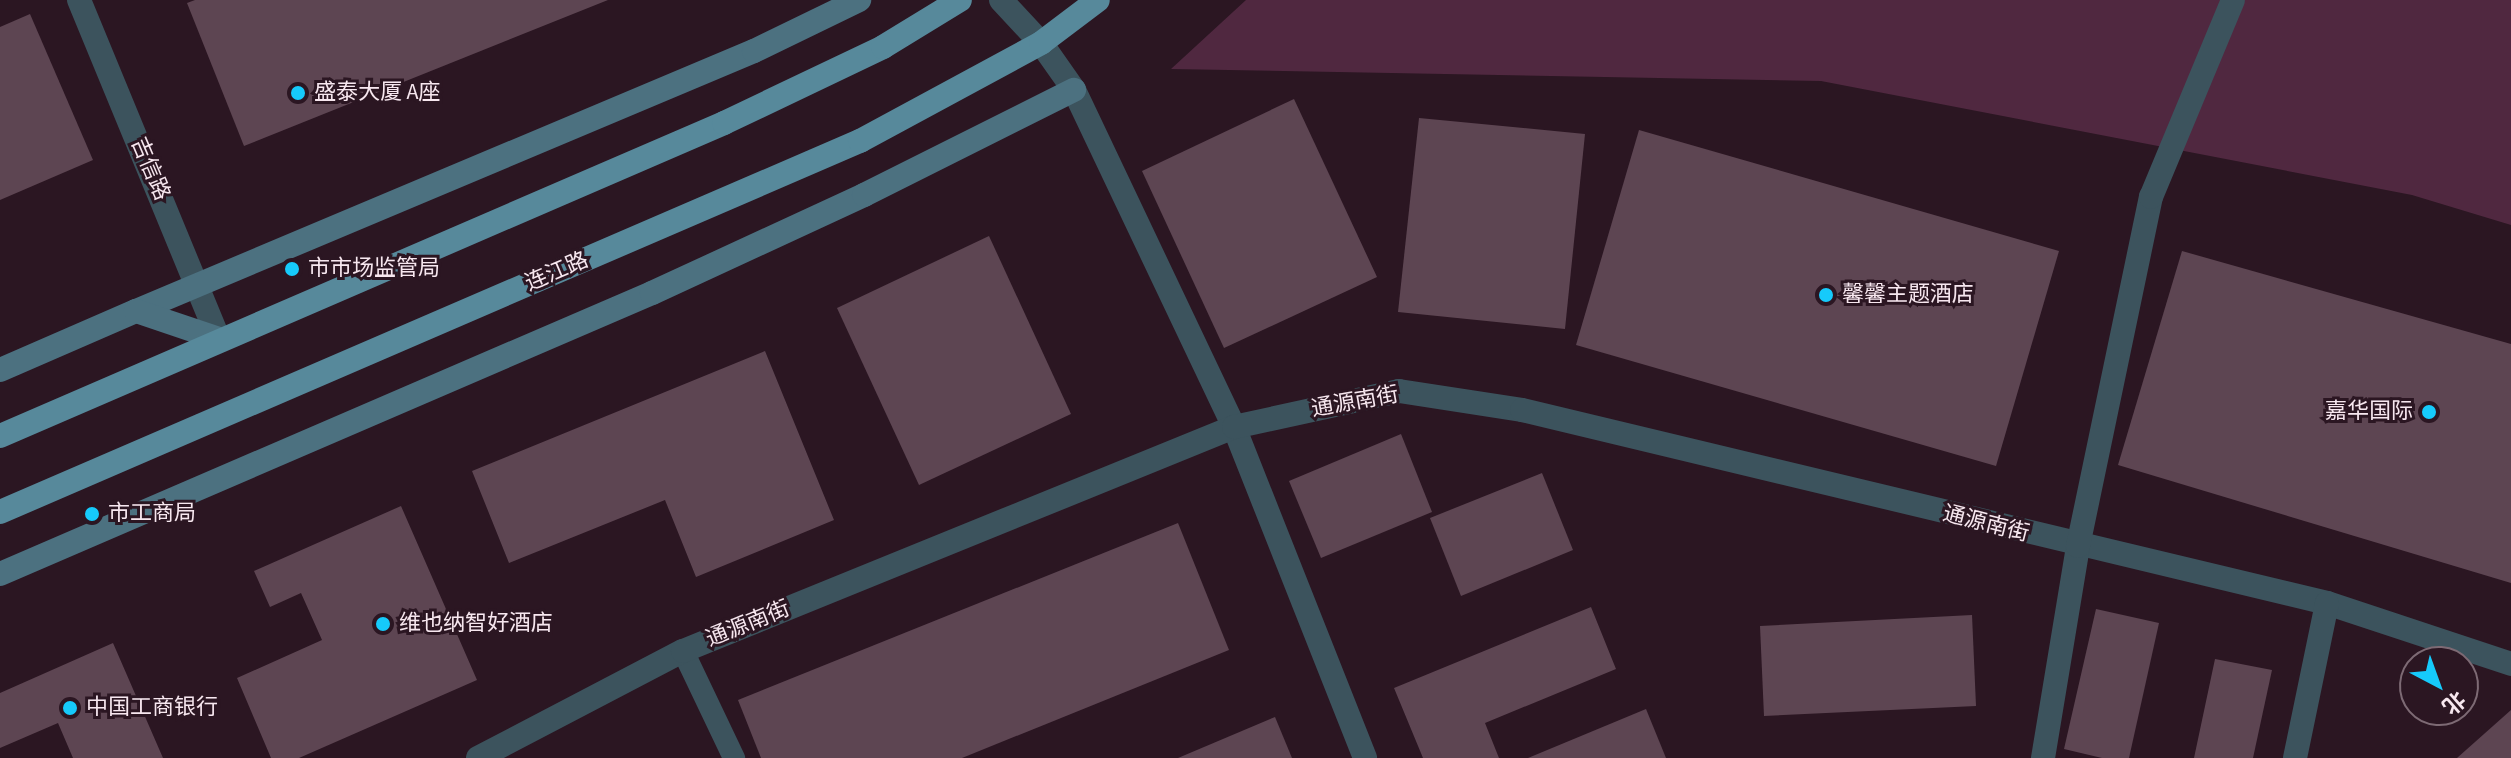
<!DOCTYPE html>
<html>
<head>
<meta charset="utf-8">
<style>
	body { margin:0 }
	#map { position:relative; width:2511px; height:758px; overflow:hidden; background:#2b1622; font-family:"Source Sans 3","Noto Sans SC",sans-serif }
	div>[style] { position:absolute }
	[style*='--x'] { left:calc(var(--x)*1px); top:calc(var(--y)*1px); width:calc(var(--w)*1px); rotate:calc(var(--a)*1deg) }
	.green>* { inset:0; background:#502840 }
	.building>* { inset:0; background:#5d4552 }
	.lane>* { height:22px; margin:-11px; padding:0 11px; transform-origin:11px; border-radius:11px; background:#3c535d }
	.street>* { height:24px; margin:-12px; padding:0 12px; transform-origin:12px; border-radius:12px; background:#3c535d }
	.secondary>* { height:24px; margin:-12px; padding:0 12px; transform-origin:12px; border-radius:12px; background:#4c7180 }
	.primary>* { height:24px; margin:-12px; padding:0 12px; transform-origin:12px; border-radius:12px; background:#57899b }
	.dots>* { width:22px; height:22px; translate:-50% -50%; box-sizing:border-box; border:4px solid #2b1622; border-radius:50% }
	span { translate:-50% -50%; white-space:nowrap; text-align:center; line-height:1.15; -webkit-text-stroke:6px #2b1622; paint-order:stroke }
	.poi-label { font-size:22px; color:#f7e7ef }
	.left { translate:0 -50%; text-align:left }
	.right { translate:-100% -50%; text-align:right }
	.street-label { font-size:22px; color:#f7e7ef }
	.north { position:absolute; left:2399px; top:646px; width:80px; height:80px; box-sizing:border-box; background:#2b1622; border:2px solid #7d6a74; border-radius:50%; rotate:139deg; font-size:22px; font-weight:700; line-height:32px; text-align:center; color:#f7e7ef }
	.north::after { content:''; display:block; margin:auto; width:28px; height:36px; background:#16cafb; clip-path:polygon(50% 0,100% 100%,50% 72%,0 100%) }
</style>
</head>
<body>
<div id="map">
	<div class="green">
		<div style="clip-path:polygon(1246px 0,2511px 0,2511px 225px,2412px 195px,1821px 81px,1171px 69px)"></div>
	</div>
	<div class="building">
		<div style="clip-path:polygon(195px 0,608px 0,244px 146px,187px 3px)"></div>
		<div style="clip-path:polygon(30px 14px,93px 160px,0 200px,0 27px)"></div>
		<div style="clip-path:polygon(1294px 99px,1377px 277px,1224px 348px,1142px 171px)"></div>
		<div style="clip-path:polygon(1419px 118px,1585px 134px,1565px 329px,1398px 312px)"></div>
		<div style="clip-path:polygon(1639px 130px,2059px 251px,1996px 466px,1576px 345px)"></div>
		<div style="clip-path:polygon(989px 236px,1071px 414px,919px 485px,837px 308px)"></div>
		<div style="clip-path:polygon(2182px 251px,2511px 344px,2511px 583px,2118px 465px)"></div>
		<div style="clip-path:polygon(765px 351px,834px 520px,696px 577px,665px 500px,509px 563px,472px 471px)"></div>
		<div style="clip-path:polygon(1401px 434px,1432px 512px,1321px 558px,1289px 481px)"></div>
		<div style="clip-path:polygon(1542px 473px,1573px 550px,1461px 596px,1430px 518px)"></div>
		<div style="clip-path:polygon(401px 506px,477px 680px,299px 758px,271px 758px,237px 678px,322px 640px,301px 593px,270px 607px,254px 571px)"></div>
		<div style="clip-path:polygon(1178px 523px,1229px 650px,962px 758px,761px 758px,738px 700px)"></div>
		<div style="clip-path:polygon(1591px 607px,1616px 669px,1485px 723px,1499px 758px,1423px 758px,1394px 688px)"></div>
		<div style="clip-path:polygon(2096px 609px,2159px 623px,2129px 758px,2102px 758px,2064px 749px)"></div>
		<div style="clip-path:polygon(1972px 615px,1976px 706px,1764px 716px,1760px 626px)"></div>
		<div style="clip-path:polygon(113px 643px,163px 758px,73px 758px,58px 723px,0 748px,0 693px)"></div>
		<div style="clip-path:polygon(2215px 659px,2272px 670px,2253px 758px,2194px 758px)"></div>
		<div style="clip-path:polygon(1646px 709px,1666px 758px,1528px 758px)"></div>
		<div style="clip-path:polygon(2511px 710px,2511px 758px,2457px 758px)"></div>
		<div style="clip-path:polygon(1275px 717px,1292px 758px,1178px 758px)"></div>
	</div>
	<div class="lane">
		<div style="--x:683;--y:651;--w:119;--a:64.5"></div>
	</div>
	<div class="street">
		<div style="--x:79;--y:0;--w:367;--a:67.6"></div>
		<div style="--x:1001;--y:0;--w:59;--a:47.1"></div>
		<div style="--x:1041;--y:43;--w:57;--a:54.9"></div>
		<div style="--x:1074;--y:90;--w:373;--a:64.6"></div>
		<div style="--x:1234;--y:427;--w:356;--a:68.4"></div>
		<div style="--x:478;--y:758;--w:231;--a:-27.6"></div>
		<div style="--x:683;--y:651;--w:595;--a:-22.12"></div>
		<div style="--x:1234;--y:427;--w:169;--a:-12.3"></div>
		<div style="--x:1399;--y:391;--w:124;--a:8.8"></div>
		<div style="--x:1522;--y:410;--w:828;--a:13.48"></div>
		<div style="--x:2327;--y:603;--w:194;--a:18.3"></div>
		<div style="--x:2043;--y:758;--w:215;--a:-80.6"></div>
		<div style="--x:2078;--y:546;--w:357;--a:-78.2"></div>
		<div style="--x:2151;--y:197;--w:213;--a:-67.4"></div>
		<div style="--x:2295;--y:758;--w:158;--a:-78.3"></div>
	</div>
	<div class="secondary">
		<div style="--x:136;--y:311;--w:670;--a:-22.82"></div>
		<div style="--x:754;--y:51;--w:117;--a:-25.9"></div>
		<div style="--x:0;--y:370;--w:148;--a:-23.5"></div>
		<div style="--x:136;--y:311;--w:88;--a:18.6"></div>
		<div style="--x:0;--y:574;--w:710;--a:-23.32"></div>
		<div style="--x:652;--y:293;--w:234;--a:-24.8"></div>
		<div style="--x:864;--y:195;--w:235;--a:-26.6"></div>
	</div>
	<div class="primary">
		<div style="--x:0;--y:436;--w:789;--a:-23.38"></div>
		<div style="--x:724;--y:123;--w:176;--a:-25.5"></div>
		<div style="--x:883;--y:47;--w:90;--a:-31.4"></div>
		<div style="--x:0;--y:512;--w:937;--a:-23.34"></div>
		<div style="--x:860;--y:141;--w:206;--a:-28.4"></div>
		<div style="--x:1041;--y:43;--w:71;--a:-37"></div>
	</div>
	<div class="dots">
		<div style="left:298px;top:93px;background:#16cafb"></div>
		<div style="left:292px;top:269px;background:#16cafb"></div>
		<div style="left:1826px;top:295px;background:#16cafb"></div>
		<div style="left:2429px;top:412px;background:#16cafb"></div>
		<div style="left:92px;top:514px;background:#16cafb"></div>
		<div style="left:383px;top:624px;background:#16cafb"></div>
		<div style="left:70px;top:708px;background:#16cafb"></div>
	</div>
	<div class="poi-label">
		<span class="left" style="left:314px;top:93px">盛泰大厦 A座</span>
		<span class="left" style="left:308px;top:269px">市市场监管局</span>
		<span class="left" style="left:1842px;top:295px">馨馨主题酒店</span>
		<span class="right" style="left:2413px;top:412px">嘉华国际</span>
		<span class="left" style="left:108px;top:514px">市工商局</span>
		<span class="left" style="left:399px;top:624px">维也纳智好酒店</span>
		<span class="left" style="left:86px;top:708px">中国工商银行</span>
	</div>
	<div class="street-label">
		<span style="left:150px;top:169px;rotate:67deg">吉信路</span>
		<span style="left:557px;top:272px;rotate:-23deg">连江路</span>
		<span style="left:1355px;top:402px;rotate:-10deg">通源南街</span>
		<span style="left:1986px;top:524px;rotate:14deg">通源南街</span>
		<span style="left:748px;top:624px;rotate:-22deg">通源南街</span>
	</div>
	<div class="north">北</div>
</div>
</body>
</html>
